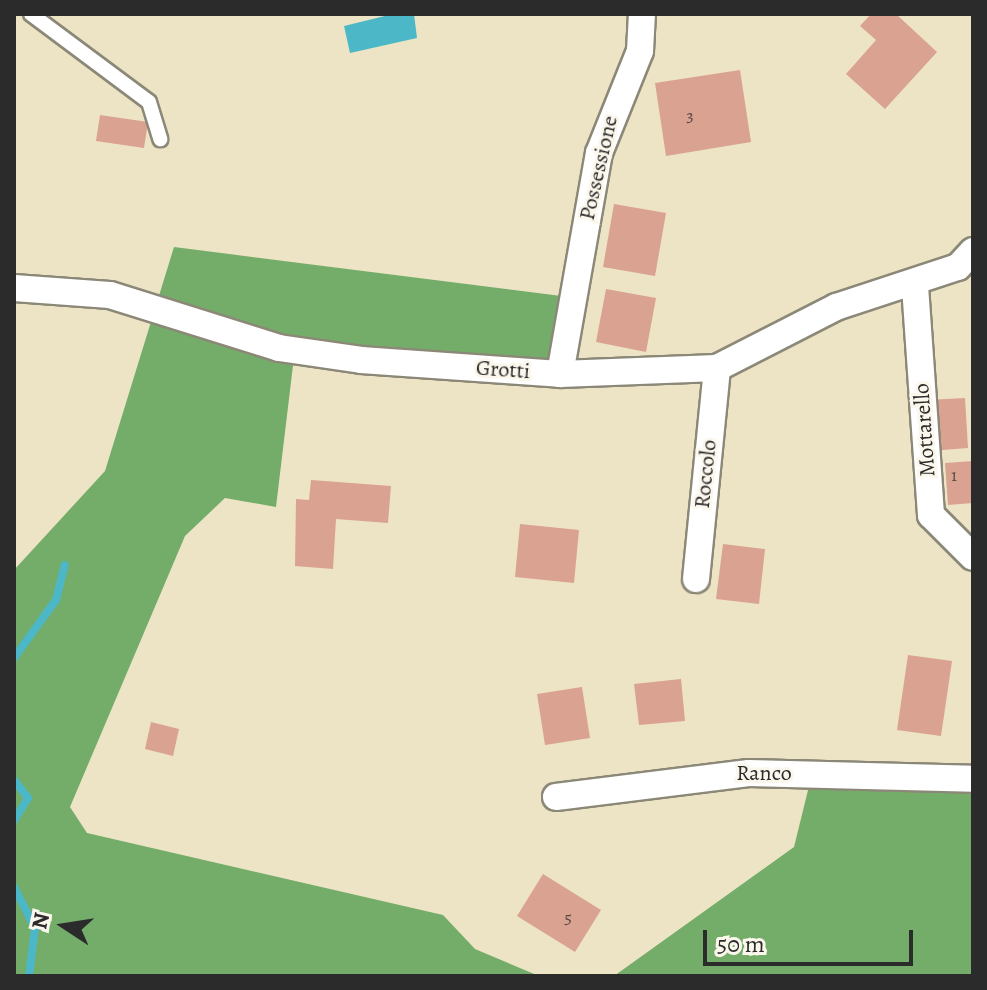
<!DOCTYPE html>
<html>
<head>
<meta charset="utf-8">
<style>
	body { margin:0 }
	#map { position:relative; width:987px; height:990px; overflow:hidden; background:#ede4c5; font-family:Alegreya,serif }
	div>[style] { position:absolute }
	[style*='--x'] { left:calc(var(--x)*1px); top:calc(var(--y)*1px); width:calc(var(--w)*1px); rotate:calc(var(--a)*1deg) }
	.forest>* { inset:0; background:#74ac69 }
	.water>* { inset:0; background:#4cb8c7 }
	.stream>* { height:8px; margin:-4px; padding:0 4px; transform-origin:4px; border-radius:4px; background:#4cb8c7 }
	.building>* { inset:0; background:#daa291 }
	.roads { filter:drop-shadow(2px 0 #8c8878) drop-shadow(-2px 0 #8c8878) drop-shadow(0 2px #8c8878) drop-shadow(0 -2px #8c8878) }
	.service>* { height:14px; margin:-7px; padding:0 7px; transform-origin:7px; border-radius:7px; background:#fff }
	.minor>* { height:26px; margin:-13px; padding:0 13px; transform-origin:13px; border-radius:13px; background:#fff }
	span { translate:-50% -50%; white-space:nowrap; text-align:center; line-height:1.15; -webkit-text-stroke:6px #fbf7ec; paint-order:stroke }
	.number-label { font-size:18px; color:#574944 }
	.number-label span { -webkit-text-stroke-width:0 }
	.street-label { font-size:22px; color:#2b2b2b }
	.frame { position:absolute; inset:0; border:16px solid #2b2b2b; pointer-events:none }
	.north { position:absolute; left:24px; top:886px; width:80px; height:80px; -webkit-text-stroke:6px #fbf7ec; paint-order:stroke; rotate:282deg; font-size:22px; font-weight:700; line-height:32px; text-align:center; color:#2b2b2b }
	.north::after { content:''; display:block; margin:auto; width:28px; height:36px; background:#2b2b2b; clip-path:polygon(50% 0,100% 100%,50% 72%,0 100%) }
	.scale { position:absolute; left:703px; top:930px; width:210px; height:36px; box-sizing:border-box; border:4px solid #2b2b2b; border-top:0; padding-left:10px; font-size:24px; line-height:28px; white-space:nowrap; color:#2b2b2b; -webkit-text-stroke:6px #fbf7ec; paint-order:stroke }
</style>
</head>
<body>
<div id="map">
	<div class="forest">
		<div style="clip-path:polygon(174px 247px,569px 297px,563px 372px,294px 357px,276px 507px,225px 498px,185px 536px,70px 807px,87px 833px,443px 915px,475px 949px,539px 976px,14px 976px,14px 570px,105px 471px)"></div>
		<div style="clip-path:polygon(812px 774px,973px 779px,973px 976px,614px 976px,794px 847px)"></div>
	</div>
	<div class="water">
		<div style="clip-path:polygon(393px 14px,414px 14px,417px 38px,350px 53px,344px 26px)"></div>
	</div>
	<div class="stream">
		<div style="--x:14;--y:658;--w:72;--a:-54.1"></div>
		<div style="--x:56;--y:600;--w:36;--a:-76"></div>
		<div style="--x:14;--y:780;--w:23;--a:52"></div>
		<div style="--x:28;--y:798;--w:26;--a:122"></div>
		<div style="--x:14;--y:887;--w:46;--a:62.9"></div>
		<div style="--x:35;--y:928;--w:48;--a:97.1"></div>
	</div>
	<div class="building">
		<div style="clip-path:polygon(871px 14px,896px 14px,937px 52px,885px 109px,846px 74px,876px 40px,860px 26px)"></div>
		<div style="clip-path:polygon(740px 70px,751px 142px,666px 156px,655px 83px)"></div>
		<div style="clip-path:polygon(100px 115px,148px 122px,144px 148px,96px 141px)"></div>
		<div style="clip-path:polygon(614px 204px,666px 213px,655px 276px,603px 267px)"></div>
		<div style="clip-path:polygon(606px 289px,656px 298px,646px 352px,596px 342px)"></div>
		<div style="clip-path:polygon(965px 398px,968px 448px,930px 451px,927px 400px)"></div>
		<div style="clip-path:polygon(973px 461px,973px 503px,948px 505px,945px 463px)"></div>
		<div style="clip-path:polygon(311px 480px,391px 486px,388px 523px,336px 519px,333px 569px,295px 566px,296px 499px,309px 500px)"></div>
		<div style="clip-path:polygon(520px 524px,579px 530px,574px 583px,515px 577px)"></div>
		<div style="clip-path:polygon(723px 544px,765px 549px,759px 604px,716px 599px)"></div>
		<div style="clip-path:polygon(908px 655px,952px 661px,941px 736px,897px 730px)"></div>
		<div style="clip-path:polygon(681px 679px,685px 721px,639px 725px,634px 684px)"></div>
		<div style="clip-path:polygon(582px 687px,590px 738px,545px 745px,537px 694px)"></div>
		<div style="clip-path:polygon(151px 722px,179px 729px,173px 756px,145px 749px)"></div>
		<div style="clip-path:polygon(543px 874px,601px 910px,575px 952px,517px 916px)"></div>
	</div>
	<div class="roads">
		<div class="service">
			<div style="--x:31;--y:14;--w:147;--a:36.7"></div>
			<div style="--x:149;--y:102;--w:39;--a:73"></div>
		</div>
		<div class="minor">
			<div style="--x:915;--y:286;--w:230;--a:86"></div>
			<div style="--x:931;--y:515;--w:59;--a:45"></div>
			<div style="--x:14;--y:288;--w:96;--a:4.2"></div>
			<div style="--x:110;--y:295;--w:177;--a:17.4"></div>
			<div style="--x:279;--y:348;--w:83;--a:8.3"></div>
			<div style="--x:361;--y:360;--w:199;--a:4"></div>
			<div style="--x:560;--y:374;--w:157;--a:-2.2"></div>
			<div style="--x:717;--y:368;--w:134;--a:-27.1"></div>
			<div style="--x:836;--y:307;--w:128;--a:-18.2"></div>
			<div style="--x:958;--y:267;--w:22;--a:-47"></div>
			<div style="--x:560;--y:374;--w:224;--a:-80"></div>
			<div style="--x:599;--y:153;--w:110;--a:-68.1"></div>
			<div style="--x:640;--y:51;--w:37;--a:-87"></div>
			<div style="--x:696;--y:579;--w:212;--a:-84.3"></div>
			<div style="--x:556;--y:797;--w:194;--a:-7.1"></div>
			<div style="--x:749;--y:773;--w:224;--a:1.5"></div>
		</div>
	</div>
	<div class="number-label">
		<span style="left:690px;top:115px">3</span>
		<span style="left:954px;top:475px">1</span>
		<span style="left:568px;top:917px">5</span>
	</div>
	<div class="street-label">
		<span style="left:599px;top:168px;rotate:-77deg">Possessione</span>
		<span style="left:503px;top:370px;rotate:4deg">Grotti</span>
		<span style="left:925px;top:430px;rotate:-94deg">Mottarello</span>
		<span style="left:706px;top:474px;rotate:-84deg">Roccolo</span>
		<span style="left:764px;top:774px">Ranco</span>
	</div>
	<div class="frame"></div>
	<div class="north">N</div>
	<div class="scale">50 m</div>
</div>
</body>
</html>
